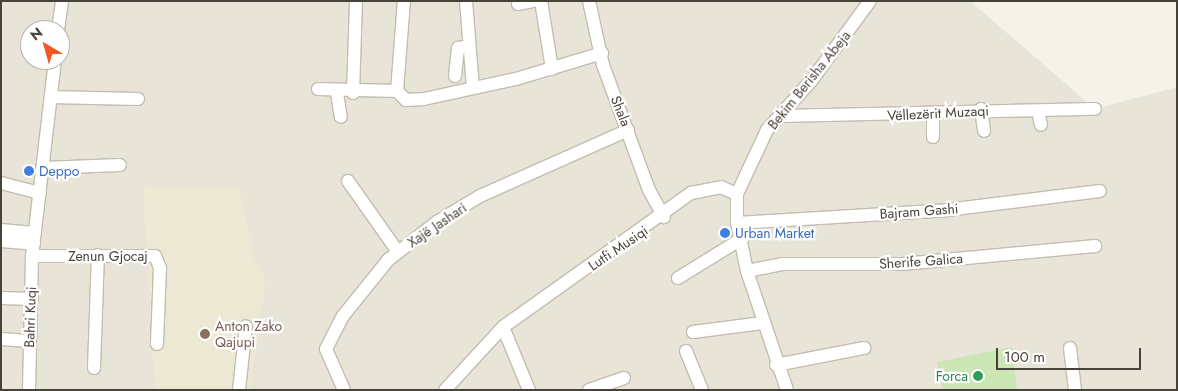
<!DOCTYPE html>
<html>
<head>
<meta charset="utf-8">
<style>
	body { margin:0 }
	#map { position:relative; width:1178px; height:391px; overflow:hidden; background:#f4f2e9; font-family:Jost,sans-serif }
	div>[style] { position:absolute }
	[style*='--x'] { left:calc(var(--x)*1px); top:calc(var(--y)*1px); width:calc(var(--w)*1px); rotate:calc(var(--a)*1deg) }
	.residential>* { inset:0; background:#e8e4d8 }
	.education>* { inset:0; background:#ece8d4 }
	.green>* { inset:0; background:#cbe6b4 }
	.roads { filter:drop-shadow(1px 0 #c2bdaf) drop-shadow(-1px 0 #c2bdaf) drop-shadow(0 1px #c2bdaf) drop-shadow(0 -1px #c2bdaf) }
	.minor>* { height:12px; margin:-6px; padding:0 6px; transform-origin:6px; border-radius:6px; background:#fff }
	.dots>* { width:14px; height:14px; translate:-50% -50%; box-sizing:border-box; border:2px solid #fff; border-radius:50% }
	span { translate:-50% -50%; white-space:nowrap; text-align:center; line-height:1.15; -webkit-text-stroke:4.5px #fff; paint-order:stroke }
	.street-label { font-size:14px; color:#484338 }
	.shop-label { font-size:14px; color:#366cbe }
	.left { translate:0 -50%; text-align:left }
	.education-label { font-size:14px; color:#785e54 }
	.leisure-label { font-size:14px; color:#27864d }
	.right { translate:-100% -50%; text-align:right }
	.frame { position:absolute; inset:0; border:2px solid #484338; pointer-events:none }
	.north { position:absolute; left:20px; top:20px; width:50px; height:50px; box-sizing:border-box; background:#fff; border:1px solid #b6b4af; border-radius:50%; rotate:322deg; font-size:14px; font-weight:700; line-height:20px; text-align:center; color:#484338 }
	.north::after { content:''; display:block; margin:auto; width:18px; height:22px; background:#f15623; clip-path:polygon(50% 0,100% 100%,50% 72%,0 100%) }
	.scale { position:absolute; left:996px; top:348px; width:145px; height:22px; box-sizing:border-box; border:2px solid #484338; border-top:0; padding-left:6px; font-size:15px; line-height:18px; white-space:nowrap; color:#484338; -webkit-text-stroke:4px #fff; paint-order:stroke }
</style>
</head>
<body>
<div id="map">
	<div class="residential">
		<div style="clip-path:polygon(evenodd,1px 1px,970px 1px,1095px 109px,1177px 87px,1177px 390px,1px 390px,1px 1px,30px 30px,60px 30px,60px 60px,30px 60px,30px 30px)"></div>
	</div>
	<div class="education">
		<div style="clip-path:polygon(143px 186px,239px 187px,255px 262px,266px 279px,250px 390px,155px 390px)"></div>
	</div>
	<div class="green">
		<div style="clip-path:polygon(1012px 347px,1017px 390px,943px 390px,937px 362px)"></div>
	</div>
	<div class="roads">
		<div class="minor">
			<div style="--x:466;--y:1;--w:87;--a:85.4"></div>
			<div style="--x:541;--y:1;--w:69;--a:80.8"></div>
			<div style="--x:589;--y:1;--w:66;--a:77.7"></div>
			<div style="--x:603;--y:65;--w:133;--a:69.8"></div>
			<div style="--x:649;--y:190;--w:31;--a:61"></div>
			<div style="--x:518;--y:4;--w:16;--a:-11"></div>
			<div style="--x:58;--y:30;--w:29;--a:-82"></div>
			<div style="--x:455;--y:76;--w:28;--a:-84"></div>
			<div style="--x:458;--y:48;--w:11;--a:-10"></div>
			<div style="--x:318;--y:89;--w:79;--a:1.5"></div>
			<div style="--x:397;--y:91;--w:13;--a:45"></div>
			<div style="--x:406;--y:100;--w:18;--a:-3"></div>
			<div style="--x:424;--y:99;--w:94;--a:-12.3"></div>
			<div style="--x:516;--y:79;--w:90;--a:-16.8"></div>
			<div style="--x:397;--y:91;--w:90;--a:-85.6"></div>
			<div style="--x:337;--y:93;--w:24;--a:81"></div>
			<div style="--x:353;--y:93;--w:92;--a:-88.1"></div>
			<div style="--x:51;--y:97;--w:87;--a:1.3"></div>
			<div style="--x:981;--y:109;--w:22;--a:82"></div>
			<div style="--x:1038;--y:111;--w:14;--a:78"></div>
			<div style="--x:781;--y:116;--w:314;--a:-1.3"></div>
			<div style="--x:933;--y:137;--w:24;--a:-90"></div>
			<div style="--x:43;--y:168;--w:77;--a:-2.2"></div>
			<div style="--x:348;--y:181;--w:87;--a:54.8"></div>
			<div style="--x:1;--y:183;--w:40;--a:14.4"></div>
			<div style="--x:737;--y:223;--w:210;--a:-3.5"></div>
			<div style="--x:947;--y:210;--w:154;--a:-7.1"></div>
			<div style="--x:1;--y:230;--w:34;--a:5"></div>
			<div style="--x:1;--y:241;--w:33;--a:5"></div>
			<div style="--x:32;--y:256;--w:123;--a:0"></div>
			<div style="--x:155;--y:256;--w:13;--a:67"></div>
			<div style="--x:160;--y:268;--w:76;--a:92.3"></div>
			<div style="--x:747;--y:271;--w:36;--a:-11"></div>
			<div style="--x:782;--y:264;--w:120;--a:0"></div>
			<div style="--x:902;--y:264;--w:194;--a:-5.3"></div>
			<div style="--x:678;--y:278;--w:76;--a:-31.6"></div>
			<div style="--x:1;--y:298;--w:31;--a:2"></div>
			<div style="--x:503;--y:327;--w:68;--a:67.6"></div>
			<div style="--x:693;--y:332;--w:70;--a:-7.4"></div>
			<div style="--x:1;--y:339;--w:28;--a:4"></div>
			<div style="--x:1070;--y:348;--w:42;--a:83.2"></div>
			<div style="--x:686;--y:351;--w:42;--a:67.7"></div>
			<div style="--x:776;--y:365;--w:90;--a:-10.9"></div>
			<div style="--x:94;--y:368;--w:113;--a:-88"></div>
			<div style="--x:29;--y:390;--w:134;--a:-88.7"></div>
			<div style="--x:32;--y:256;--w:197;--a:-83.3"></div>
			<div style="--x:239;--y:390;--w:64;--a:-83.8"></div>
			<div style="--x:344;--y:390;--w:45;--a:-113.7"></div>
			<div style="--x:326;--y:349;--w:37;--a:-63"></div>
			<div style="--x:343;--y:316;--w:72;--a:-51.2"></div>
			<div style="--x:388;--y:260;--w:62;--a:-37.8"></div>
			<div style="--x:437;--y:222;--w:50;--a:-31.2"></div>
			<div style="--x:480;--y:196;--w:162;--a:-24"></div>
			<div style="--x:445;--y:390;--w:86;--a:-47.4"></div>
			<div style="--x:503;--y:327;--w:231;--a:-35.5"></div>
			<div style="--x:691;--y:193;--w:31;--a:-11"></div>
			<div style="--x:721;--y:187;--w:17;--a:24"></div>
			<div style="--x:589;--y:390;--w:37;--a:-19"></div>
			<div style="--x:787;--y:390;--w:126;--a:-108.6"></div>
			<div style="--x:747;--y:271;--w:49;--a:-101.8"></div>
			<div style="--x:737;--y:223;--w:29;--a:-90"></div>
			<div style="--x:737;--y:194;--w:71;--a:-64.9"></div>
			<div style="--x:767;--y:130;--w:66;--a:-48.1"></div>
			<div style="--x:811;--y:81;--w:99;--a:-53.6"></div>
		</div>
	</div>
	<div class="dots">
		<div style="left:29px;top:171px;background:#3f7fe0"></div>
		<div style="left:725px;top:233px;background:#3f7fe0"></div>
		<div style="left:205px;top:334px;background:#8d6e63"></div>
		<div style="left:978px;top:376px;background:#2e9e5b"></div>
	</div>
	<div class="street-label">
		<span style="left:809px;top:80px;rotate:-51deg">Bekim Berisha Abeja</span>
		<span style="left:621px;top:111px;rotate:68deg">Shala</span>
		<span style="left:938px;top:113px;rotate:-3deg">Vëllezërit Muzaqi</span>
		<span style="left:919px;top:211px;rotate:-4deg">Bajram Gashi</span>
		<span style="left:437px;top:225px;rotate:-34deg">Xajë Jashari</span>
		<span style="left:618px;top:248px;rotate:-34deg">Lutfi Musiqi</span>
		<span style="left:108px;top:256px">Zenun Gjocaj</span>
		<span style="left:921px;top:261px;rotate:-4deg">Sherife Galica</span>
		<span style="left:30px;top:317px;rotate:-88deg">Bahri Kuqi</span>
	</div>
	<div class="shop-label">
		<span class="left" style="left:39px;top:171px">Deppo</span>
		<span class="left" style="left:735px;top:233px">Urban Market</span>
	</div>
	<div class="education-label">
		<span class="left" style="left:215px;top:334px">Anton Zako<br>Qajupi</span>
	</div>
	<div class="leisure-label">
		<span class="right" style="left:968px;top:376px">Forca</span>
	</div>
	<div class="frame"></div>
	<div class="north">N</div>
	<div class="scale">100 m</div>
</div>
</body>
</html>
